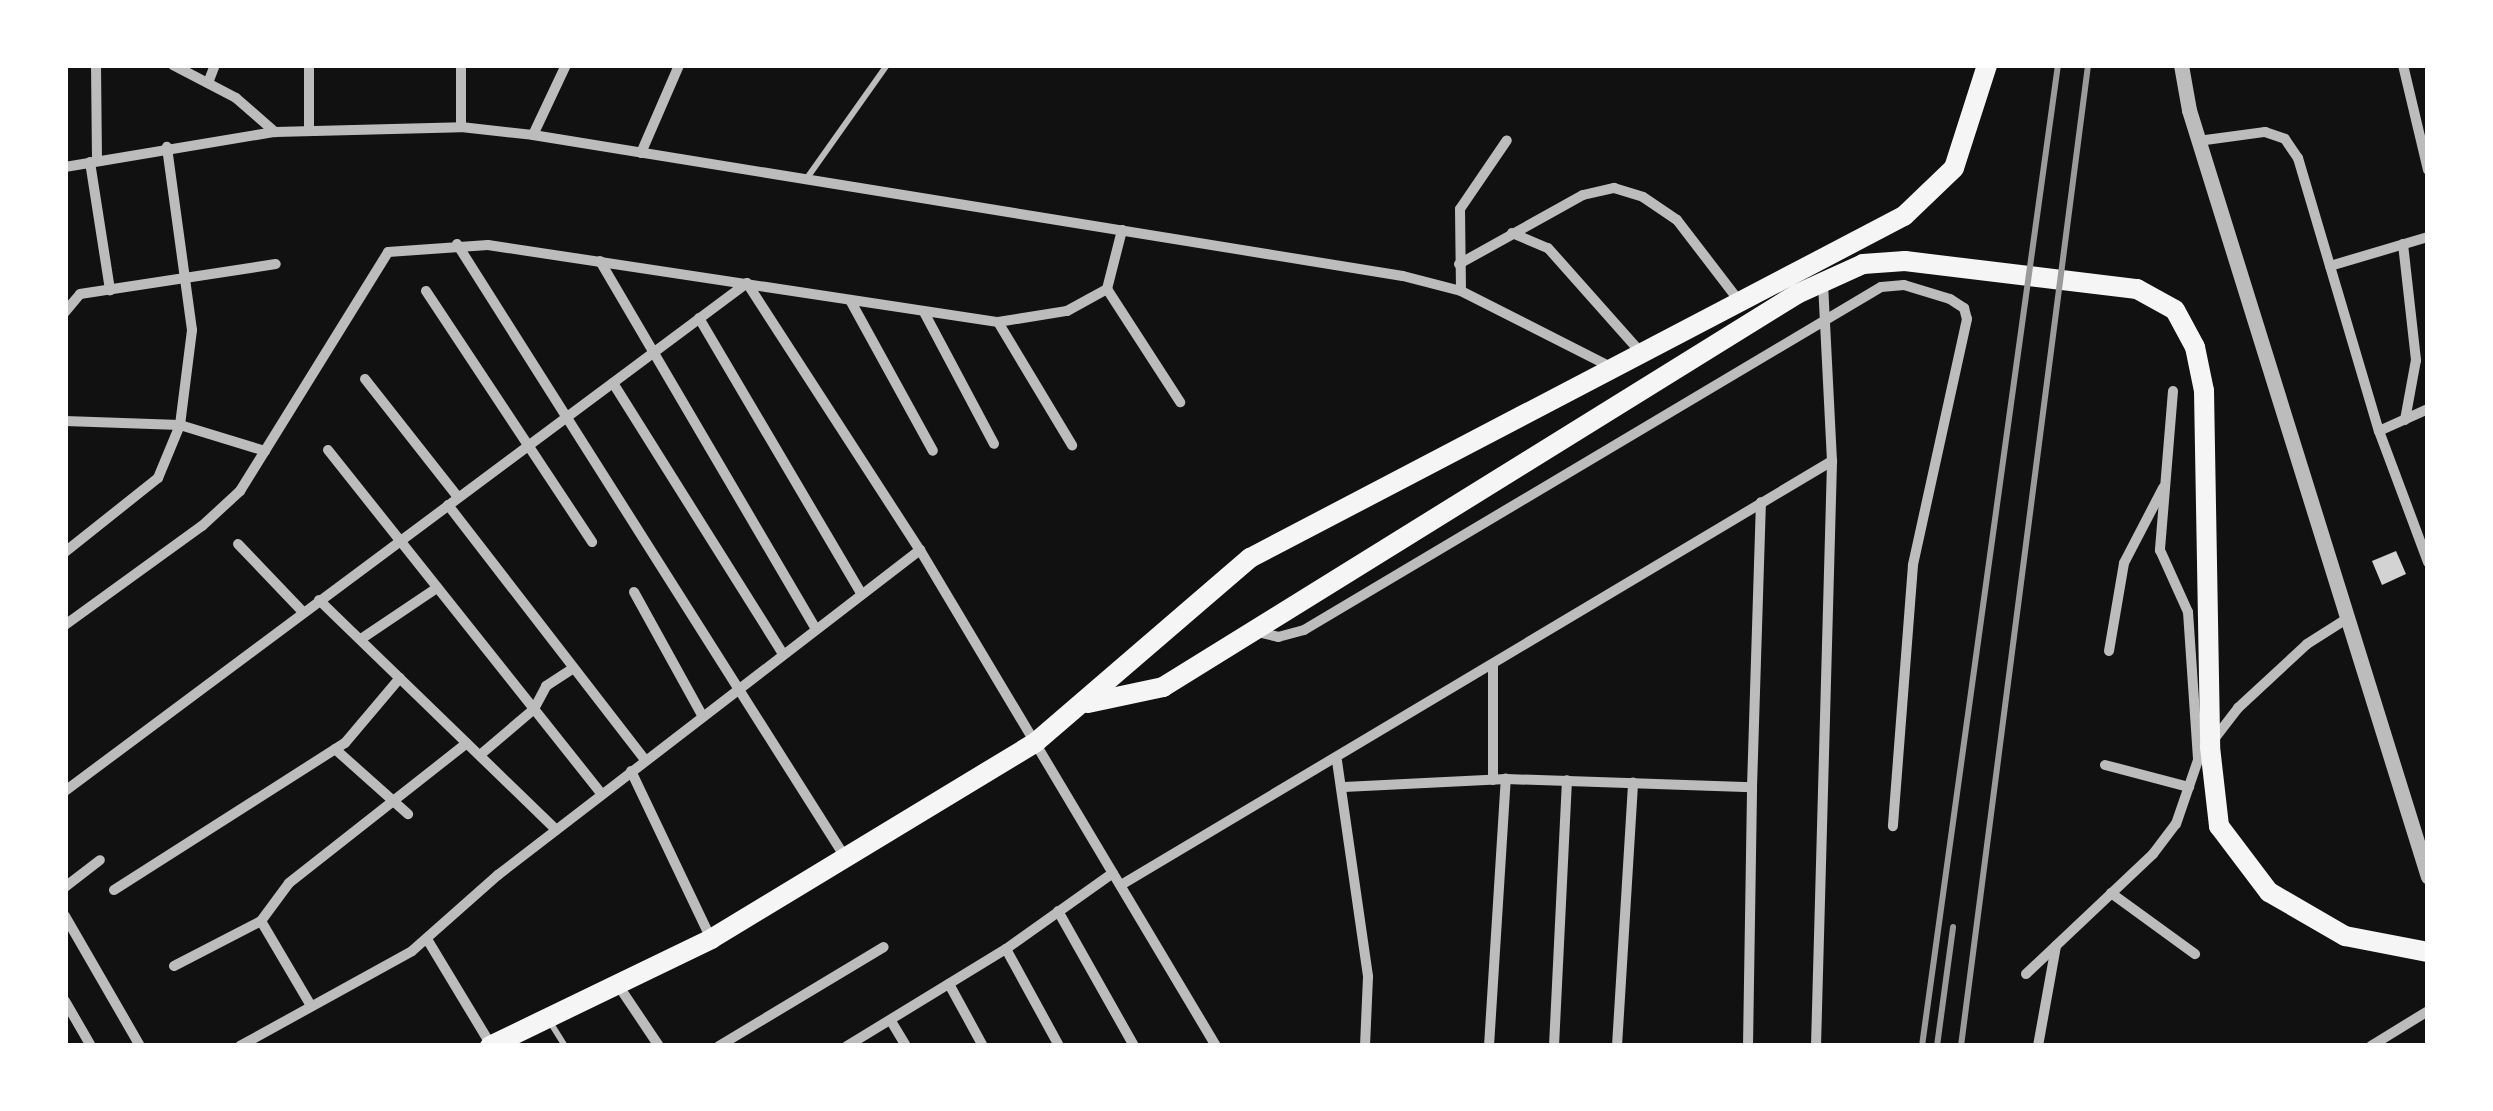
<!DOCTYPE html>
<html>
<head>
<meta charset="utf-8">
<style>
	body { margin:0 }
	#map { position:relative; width:2493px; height:1111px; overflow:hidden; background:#111; font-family:"Nunito Sans",sans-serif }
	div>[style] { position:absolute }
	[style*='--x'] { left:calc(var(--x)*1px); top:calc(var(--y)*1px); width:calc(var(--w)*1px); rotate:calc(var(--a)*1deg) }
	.building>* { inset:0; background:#d3d3d3 }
	.service>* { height:6px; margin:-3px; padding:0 3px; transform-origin:3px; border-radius:3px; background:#bcbcbc }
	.minor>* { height:10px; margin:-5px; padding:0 5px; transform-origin:5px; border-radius:5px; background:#bcbcbc }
	.tertiary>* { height:15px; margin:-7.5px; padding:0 7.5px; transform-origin:7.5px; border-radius:7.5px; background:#bcbcbc }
	.primary>* { height:20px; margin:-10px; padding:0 10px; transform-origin:10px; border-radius:10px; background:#f5f5f5 }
	.trunk>* { height:20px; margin:-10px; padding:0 10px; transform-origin:10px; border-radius:10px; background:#f5f5f5 }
	.rail>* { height:6px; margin:-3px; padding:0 3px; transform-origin:3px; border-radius:3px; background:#9a9a9a }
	span { translate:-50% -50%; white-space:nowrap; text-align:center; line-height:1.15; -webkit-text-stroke:8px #fff; paint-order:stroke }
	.frame { position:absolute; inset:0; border:68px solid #fff; pointer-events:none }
</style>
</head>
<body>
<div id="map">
	<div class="building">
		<div style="clip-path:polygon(2396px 551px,2406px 574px,2382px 585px,2372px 561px)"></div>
	</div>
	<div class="service">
		<div style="--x:807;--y:178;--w:138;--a:-54.7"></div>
		<div style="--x:550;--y:1022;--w:28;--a:58"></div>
	</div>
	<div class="minor">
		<div style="--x:96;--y:65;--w:96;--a:89.4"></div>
		<div style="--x:173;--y:65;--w:71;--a:27.6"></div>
		<div style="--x:236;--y:98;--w:52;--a:41.1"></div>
		<div style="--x:461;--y:65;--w:62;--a:90"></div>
		<div style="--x:2403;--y:65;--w:108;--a:76.6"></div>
		<div style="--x:208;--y:83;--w:19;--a:-69"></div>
		<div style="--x:309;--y:131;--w:66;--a:-90"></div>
		<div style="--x:533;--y:135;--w:77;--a:-64.8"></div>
		<div style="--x:2198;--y:141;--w:68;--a:-7.7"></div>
		<div style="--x:2265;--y:132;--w:21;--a:19"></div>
		<div style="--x:2285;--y:139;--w:23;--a:56"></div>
		<div style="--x:2298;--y:158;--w:285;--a:73.5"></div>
		<div style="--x:2379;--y:431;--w:140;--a:69.5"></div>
		<div style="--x:641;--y:153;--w:96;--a:-66.6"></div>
		<div style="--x:90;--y:162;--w:130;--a:81.1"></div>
		<div style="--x:65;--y:167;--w:213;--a:-9.5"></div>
		<div style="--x:275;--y:132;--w:186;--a:-1.5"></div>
		<div style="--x:461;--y:127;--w:72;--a:6.3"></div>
		<div style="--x:533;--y:135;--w:881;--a:9.21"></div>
		<div style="--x:1403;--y:276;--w:60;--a:14.5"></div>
		<div style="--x:1461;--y:291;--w:170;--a:26.9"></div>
		<div style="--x:1512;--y:233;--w:39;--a:23"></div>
		<div style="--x:1548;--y:248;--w:143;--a:48.4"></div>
		<div style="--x:457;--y:244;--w:725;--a:57.67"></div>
		<div style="--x:2403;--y:244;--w:117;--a:83.6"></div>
		<div style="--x:2416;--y:360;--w:61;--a:100.4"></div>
		<div style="--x:600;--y:261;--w:424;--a:59.6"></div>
		<div style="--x:1459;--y:264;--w:142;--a:-29.1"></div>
		<div style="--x:1583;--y:195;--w:32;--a:-13"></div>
		<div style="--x:1614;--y:188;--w:30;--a:17"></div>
		<div style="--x:1643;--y:197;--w:41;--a:34.1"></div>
		<div style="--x:1677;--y:220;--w:103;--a:52.5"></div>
		<div style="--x:2330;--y:266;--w:102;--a:-16.5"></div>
		<div style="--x:1107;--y:289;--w:135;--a:57.1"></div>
		<div style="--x:426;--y:291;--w:301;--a:56.5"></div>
		<div style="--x:1461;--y:291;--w:82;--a:-90.7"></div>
		<div style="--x:1460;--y:209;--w:83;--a:-55.7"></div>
		<div style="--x:850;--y:300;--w:172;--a:61.2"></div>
		<div style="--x:65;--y:312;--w:23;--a:-50"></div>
		<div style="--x:80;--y:294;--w:198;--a:-8.7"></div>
		<div style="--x:925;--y:314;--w:147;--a:62"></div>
		<div style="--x:699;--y:318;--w:319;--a:59.5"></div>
		<div style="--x:998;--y:322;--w:144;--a:59"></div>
		<div style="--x:365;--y:379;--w:150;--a:51.8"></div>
		<div style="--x:613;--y:383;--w:318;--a:57.9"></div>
		<div style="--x:2173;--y:391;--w:160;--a:94.7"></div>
		<div style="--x:2160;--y:550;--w:68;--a:65.7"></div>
		<div style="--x:2188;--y:612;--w:147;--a:86.1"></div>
		<div style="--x:65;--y:421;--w:115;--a:2"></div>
		<div style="--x:180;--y:425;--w:89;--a:17"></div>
		<div style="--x:2379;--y:431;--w:54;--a:-24.2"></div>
		<div style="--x:328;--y:450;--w:440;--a:51.5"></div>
		<div style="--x:448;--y:505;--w:322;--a:52.3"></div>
		<div style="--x:238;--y:544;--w:94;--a:46.3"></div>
		<div style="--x:65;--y:552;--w:119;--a:-38.5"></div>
		<div style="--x:158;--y:478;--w:57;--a:-67.5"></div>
		<div style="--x:180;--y:425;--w:96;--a:-82.8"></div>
		<div style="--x:192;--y:330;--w:185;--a:-97.8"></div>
		<div style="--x:634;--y:592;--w:141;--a:61.1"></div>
		<div style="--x:319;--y:600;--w:330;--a:44.1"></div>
		<div style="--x:65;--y:625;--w:169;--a:-35.9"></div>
		<div style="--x:202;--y:526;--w:52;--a:-42.6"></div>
		<div style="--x:240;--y:491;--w:281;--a:-58.2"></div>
		<div style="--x:388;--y:252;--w:100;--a:-4"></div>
		<div style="--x:488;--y:245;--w:516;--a:8.59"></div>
		<div style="--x:998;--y:322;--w:70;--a:-9.1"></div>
		<div style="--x:1067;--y:311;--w:46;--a:-28.8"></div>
		<div style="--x:1107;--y:289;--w:61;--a:-75.7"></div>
		<div style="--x:1257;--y:632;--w:22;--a:13"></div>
		<div style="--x:1278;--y:637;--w:27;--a:-15"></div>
		<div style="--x:1304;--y:630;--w:671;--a:-30.73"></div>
		<div style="--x:1881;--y:287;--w:23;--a:-5"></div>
		<div style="--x:1904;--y:285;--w:48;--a:16.9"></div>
		<div style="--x:1950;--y:299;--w:17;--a:33"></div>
		<div style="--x:1964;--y:308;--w:11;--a:75"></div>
		<div style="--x:1967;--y:319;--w:252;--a:102.4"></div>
		<div style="--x:1913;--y:565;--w:262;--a:94.4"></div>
		<div style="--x:361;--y:639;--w:92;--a:-33.9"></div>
		<div style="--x:2109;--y:651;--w:89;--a:-80.3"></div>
		<div style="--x:2124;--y:563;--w:85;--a:-62.5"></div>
		<div style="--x:335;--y:749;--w:98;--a:41.7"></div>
		<div style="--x:480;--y:755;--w:71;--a:-40.4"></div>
		<div style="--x:534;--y:709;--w:26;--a:-62"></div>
		<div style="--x:546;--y:686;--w:33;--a:-33"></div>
		<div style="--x:1337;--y:761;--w:218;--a:81.8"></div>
		<div style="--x:1368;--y:977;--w:69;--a:92.5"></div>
		<div style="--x:2105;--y:765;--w:87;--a:14.7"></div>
		<div style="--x:631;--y:771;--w:186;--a:64.5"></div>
		<div style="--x:1493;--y:780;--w:114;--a:-90"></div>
		<div style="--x:1344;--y:787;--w:162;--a:-2.8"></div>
		<div style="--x:1506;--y:779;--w:246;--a:1.9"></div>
		<div style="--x:1752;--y:787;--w:285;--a:-88.2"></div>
		<div style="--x:65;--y:791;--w:850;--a:-36.68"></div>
		<div style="--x:747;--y:283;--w:318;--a:57.1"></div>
		<div style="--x:920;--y:550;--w:578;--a:59.17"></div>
		<div style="--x:1121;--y:885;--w:828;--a:-30.81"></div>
		<div style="--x:65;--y:887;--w:44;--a:-37.6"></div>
		<div style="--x:114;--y:890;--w:274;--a:-32.5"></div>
		<div style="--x:345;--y:743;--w:85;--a:-49.8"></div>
		<div style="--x:2111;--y:893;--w:104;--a:36"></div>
		<div style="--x:1058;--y:911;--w:155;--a:60.6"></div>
		<div style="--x:65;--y:916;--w:150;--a:60"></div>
		<div style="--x:261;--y:921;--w:47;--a:-53.6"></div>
		<div style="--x:289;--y:883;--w:226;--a:-38.2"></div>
		<div style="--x:427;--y:939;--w:124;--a:58.9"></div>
		<div style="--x:1006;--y:949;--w:111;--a:61.3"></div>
		<div style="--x:174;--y:966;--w:98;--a:-27.3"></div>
		<div style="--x:261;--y:921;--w:99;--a:59.5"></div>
		<div style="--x:2026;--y:974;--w:175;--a:-43.4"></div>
		<div style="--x:2153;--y:854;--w:38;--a:-53"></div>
		<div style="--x:2176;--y:824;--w:68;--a:-71"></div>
		<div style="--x:2198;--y:760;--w:66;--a:-52.4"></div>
		<div style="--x:2238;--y:708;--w:94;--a:-42.8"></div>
		<div style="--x:2307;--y:644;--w:49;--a:-32.4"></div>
		<div style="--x:949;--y:984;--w:71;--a:61.3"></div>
		<div style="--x:618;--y:985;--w:73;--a:56.1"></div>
		<div style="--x:65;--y:1001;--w:52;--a:60"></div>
		<div style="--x:891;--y:1021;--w:29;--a:59"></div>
		<div style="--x:240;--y:1046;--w:196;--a:-28.9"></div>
		<div style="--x:412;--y:951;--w:115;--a:-41.5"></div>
		<div style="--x:498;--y:875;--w:533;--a:-37.6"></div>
		<div style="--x:719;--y:1046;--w:192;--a:-31"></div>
		<div style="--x:847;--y:1046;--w:186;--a:-31.4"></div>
		<div style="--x:1006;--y:949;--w:131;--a:-35.4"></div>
		<div style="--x:1489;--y:1046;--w:268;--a:-86.4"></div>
		<div style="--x:1554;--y:1046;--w:266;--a:-87.2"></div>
		<div style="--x:1617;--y:1046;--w:264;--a:-86.5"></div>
		<div style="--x:1748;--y:1046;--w:259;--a:-89.1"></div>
		<div style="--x:1816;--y:1046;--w:585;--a:-88.43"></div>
		<div style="--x:1832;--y:461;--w:179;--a:-92.9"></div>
		<div style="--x:2038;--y:1046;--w:102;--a:-79.8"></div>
		<div style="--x:2371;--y:1046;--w:67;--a:-31.6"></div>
	</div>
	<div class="tertiary">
		<div style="--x:2181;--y:65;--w:46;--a:79.9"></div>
		<div style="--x:2189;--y:110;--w:803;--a:72.69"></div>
	</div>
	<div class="primary">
		<div style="--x:1088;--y:703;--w:77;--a:-12"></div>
		<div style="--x:1163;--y:687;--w:746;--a:-31.79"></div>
		<div style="--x:1797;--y:294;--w:72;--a:-24.4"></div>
		<div style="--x:1863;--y:264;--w:42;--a:-4.1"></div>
		<div style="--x:1905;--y:261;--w:234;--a:6.9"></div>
		<div style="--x:2137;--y:289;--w:43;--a:28.9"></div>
		<div style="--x:2175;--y:310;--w:42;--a:61.6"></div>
		<div style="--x:2195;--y:347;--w:45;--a:78.4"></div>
		<div style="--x:2204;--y:391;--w:356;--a:89"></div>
		<div style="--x:2210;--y:747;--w:80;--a:83.5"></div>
		<div style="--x:2219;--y:826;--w:83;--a:52.9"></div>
		<div style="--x:2269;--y:892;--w:88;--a:30.1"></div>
		<div style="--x:2345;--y:936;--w:85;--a:10.9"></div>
	</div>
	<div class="trunk">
		<div style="--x:490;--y:1046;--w:246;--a:-25.8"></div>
		<div style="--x:711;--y:939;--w:380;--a:-31.2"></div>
		<div style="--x:1036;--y:742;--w:282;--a:-40.7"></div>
		<div style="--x:1250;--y:558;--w:738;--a:-27.61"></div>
		<div style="--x:1904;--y:216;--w:69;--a:-43.8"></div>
		<div style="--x:1954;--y:168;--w:108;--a:-72.2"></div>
	</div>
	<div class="rail">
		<div style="--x:1922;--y:1046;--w:990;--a:-82.11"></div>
		<div style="--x:1937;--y:1046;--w:120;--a:-82.3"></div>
		<div style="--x:1961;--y:1046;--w:989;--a:-82.62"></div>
	</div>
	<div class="frame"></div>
</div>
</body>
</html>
